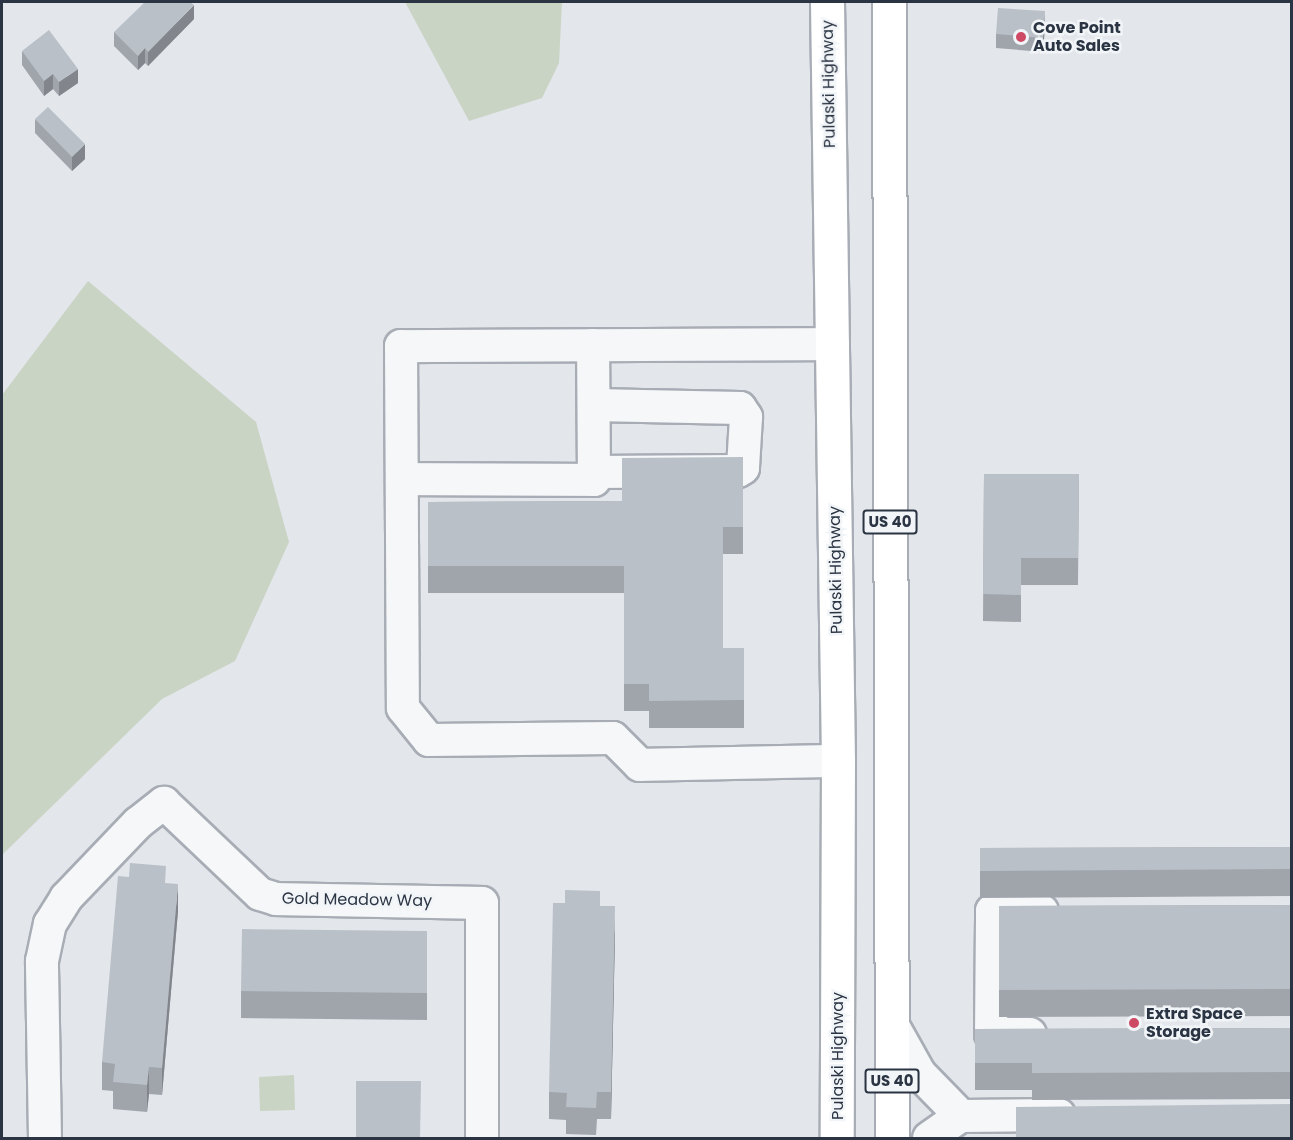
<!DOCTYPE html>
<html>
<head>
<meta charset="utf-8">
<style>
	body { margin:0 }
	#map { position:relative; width:1293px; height:1140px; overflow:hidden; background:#e3e6eb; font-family:Poppins,sans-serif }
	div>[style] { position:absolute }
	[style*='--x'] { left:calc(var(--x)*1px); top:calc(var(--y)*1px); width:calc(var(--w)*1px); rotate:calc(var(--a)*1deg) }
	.green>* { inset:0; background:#c9d4c4 }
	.roads { filter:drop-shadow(2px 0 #a8adb5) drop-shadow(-2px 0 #a8adb5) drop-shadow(0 2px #a8adb5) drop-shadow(0 -2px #a8adb5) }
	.minor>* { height:32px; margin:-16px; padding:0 16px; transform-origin:16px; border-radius:16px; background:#f5f7f9 }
	.highway>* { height:33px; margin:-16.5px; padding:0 16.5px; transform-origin:16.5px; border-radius:16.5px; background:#fff }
	.wall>* { inset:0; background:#a0a5ac }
	.shaded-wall>* { inset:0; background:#82868c }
	.building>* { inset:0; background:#bac0c8 }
	.dots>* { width:16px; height:16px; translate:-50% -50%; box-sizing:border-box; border:3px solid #f2f5f8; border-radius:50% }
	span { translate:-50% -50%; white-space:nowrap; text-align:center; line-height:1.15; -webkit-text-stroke:5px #f2f5f8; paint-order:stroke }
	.shield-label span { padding:2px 4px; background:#f2f5f8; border:2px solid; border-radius:4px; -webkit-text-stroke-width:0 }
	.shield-label { font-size:15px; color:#2a3443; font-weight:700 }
	.poi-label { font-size:16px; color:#2a3443; font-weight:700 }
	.left { translate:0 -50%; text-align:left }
	.street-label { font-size:16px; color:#2a3443 }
	.frame { position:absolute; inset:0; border:3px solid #2a3443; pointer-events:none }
</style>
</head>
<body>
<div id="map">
	<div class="green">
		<div style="clip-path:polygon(405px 2px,562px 2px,559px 63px,542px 98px,469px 121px)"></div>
		<div style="clip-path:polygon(88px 281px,256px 422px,289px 542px,235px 661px,162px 699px,2px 855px,2px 395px)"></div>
		<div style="clip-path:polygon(294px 1075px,295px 1110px,260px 1111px,259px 1077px)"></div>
	</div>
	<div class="roads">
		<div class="minor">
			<div style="--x:833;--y:344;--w:432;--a:179.7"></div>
			<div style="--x:401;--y:346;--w:362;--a:89.7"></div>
			<div style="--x:403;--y:708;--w:41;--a:50.9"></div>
			<div style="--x:429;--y:740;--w:184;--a:-0.6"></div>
			<div style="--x:613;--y:738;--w:38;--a:45"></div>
			<div style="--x:640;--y:765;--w:198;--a:-1.2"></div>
			<div style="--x:594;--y:405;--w:146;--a:1.2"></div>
			<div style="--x:740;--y:408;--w:11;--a:56"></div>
			<div style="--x:746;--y:417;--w:51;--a:93.4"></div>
			<div style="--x:743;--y:468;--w:6;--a:149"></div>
			<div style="--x:738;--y:471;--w:144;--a:179.6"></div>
			<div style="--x:402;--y:479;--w:192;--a:0.3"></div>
			<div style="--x:594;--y:480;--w:135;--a:-90.4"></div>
			<div style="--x:892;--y:1024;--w:57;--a:60.8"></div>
			<div style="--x:920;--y:1074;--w:59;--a:45.7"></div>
			<div style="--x:1030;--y:1034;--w:39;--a:180"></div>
			<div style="--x:991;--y:1034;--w:123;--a:-89.5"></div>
			<div style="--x:992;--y:911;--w:50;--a:0"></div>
			<div style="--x:45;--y:1138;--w:177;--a:-91"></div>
			<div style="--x:42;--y:961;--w:38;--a:-78"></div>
			<div style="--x:50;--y:924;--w:31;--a:-58"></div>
			<div style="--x:66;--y:898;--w:104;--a:-46.2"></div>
			<div style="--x:138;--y:823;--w:33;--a:-38"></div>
			<div style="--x:164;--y:803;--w:132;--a:43.5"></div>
			<div style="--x:260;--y:894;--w:17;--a:17"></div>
			<div style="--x:276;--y:899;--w:206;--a:1.1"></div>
			<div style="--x:482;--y:903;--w:235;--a:90"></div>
			<div style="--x:929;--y:1138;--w:39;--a:-35"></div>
			<div style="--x:961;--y:1116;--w:98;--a:-0.6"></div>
		</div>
		<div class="highway">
			<div style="--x:827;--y:2;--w:759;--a:89.17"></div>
			<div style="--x:838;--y:761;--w:377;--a:90.2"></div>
			<div style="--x:889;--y:2;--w:1136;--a:89.85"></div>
		</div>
	</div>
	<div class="wall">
		<div style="clip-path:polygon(194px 19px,148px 66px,145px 63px,138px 70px,114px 46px,114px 32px)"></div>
		<div style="clip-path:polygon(1045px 25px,1043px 52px,996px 48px,996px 34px)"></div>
		<div style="clip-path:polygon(22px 51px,78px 83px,59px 96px,53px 89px,44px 96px,22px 65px)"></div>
		<div style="clip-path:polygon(35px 119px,85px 159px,72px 171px,35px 133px)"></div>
		<div style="clip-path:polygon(743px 457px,743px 554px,723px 554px,723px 648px,744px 648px,744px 728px,649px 728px,649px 711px,624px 711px,624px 593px,428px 593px,428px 502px,622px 501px)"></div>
		<div style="clip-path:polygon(984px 474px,1079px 474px,1078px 585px,1021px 585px,1021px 622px,983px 621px)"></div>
		<div style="clip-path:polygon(1292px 847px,1292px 896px,980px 898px,980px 848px)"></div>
		<div style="clip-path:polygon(166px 883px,178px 911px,162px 1095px,149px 1094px,147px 1112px,113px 1109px,113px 1091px,102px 1090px,102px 1062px)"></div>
		<div style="clip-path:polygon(1292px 905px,1292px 1016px,999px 1017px,999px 906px)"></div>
		<div style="clip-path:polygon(600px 906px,615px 933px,611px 1119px,597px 1119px,596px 1135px,566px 1134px,566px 1120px,549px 1119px,549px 1092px)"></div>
		<div style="clip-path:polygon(427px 931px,427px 1020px,241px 1018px,241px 991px)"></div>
		<div style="clip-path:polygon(1292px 1028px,1292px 1099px,1032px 1100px,1032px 1090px,975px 1090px,975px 1029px)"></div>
	</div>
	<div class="shaded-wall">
		<div style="clip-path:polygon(194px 5px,194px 19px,148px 66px,148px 52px)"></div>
		<div style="clip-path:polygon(1045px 11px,1045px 25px,1043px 52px,1043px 38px)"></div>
		<div style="clip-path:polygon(145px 48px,145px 63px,138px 70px,138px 56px)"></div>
		<div style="clip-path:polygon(78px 69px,78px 83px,59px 96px,59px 82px)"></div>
		<div style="clip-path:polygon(53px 74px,53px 89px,44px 96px,44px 81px)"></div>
		<div style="clip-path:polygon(85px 144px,85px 159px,72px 171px,72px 157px)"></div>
		<div style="clip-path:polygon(178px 884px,178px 911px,162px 1095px,162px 1068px)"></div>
		<div style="clip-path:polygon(615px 906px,615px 933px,611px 1119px,611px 1092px)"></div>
		<div style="clip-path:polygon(149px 1067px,149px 1094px,147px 1112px,147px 1085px)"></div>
	</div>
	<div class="building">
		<div style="clip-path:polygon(145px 2px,190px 2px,194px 5px,148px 52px,145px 48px,138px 56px,114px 32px)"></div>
		<div style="clip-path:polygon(998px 8px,1045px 11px,1043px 38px,996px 34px)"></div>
		<div style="clip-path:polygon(49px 30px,78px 69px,59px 82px,53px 74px,44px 81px,22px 51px)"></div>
		<div style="clip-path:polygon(48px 107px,85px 144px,72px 157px,35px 119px)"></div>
		<div style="clip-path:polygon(743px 457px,743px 527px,723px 527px,723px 648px,744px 648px,744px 700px,649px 701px,649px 684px,624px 684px,624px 566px,428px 566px,428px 502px,622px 501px,622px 458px)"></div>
		<div style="clip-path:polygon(984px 474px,1079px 474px,1078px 558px,1021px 558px,1021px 595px,983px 594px)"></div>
		<div style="clip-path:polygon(1292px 847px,1292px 869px,980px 871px,980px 848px)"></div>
		<div style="clip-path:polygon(130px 863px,166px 866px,165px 883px,178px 884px,162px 1068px,149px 1067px,147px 1085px,113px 1082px,115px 1064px,102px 1062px,118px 876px,129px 877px)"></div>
		<div style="clip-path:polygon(565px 890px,600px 891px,600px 906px,615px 906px,611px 1092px,597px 1092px,596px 1108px,566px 1107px,567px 1093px,549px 1092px,553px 903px,565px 903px)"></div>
		<div style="clip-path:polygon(1292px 905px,1292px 989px,999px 990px,999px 906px)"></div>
		<div style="clip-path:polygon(242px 929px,427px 931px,427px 993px,241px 991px)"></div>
		<div style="clip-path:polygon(1292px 1028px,1292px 1072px,1032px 1073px,1032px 1063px,975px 1063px,975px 1029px)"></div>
		<div style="clip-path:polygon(356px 1081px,421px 1081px,420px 1138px,356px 1138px)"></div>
		<div style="clip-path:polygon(1292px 1104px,1292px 1138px,1016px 1138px,1016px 1107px)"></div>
	</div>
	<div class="dots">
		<div style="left:1021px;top:37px;background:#ce4a64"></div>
		<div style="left:1134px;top:1023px;background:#ce4a64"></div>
	</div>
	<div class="shield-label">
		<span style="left:890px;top:522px">US 40</span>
		<span style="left:892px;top:1081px">US 40</span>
	</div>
	<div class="poi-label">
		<span class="left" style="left:1033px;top:37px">Cove Point<br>Auto Sales</span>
		<span class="left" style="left:1146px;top:1023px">Extra Space<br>Storage</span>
	</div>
	<div class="street-label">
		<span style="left:829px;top:84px;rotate:-91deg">Pulaski Highway</span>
		<span style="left:836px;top:570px;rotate:-91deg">Pulaski Highway</span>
		<span style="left:357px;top:900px;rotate:1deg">Gold Meadow Way</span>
		<span style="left:838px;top:1056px;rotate:-90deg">Pulaski Highway</span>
	</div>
	<div class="frame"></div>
</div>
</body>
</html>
